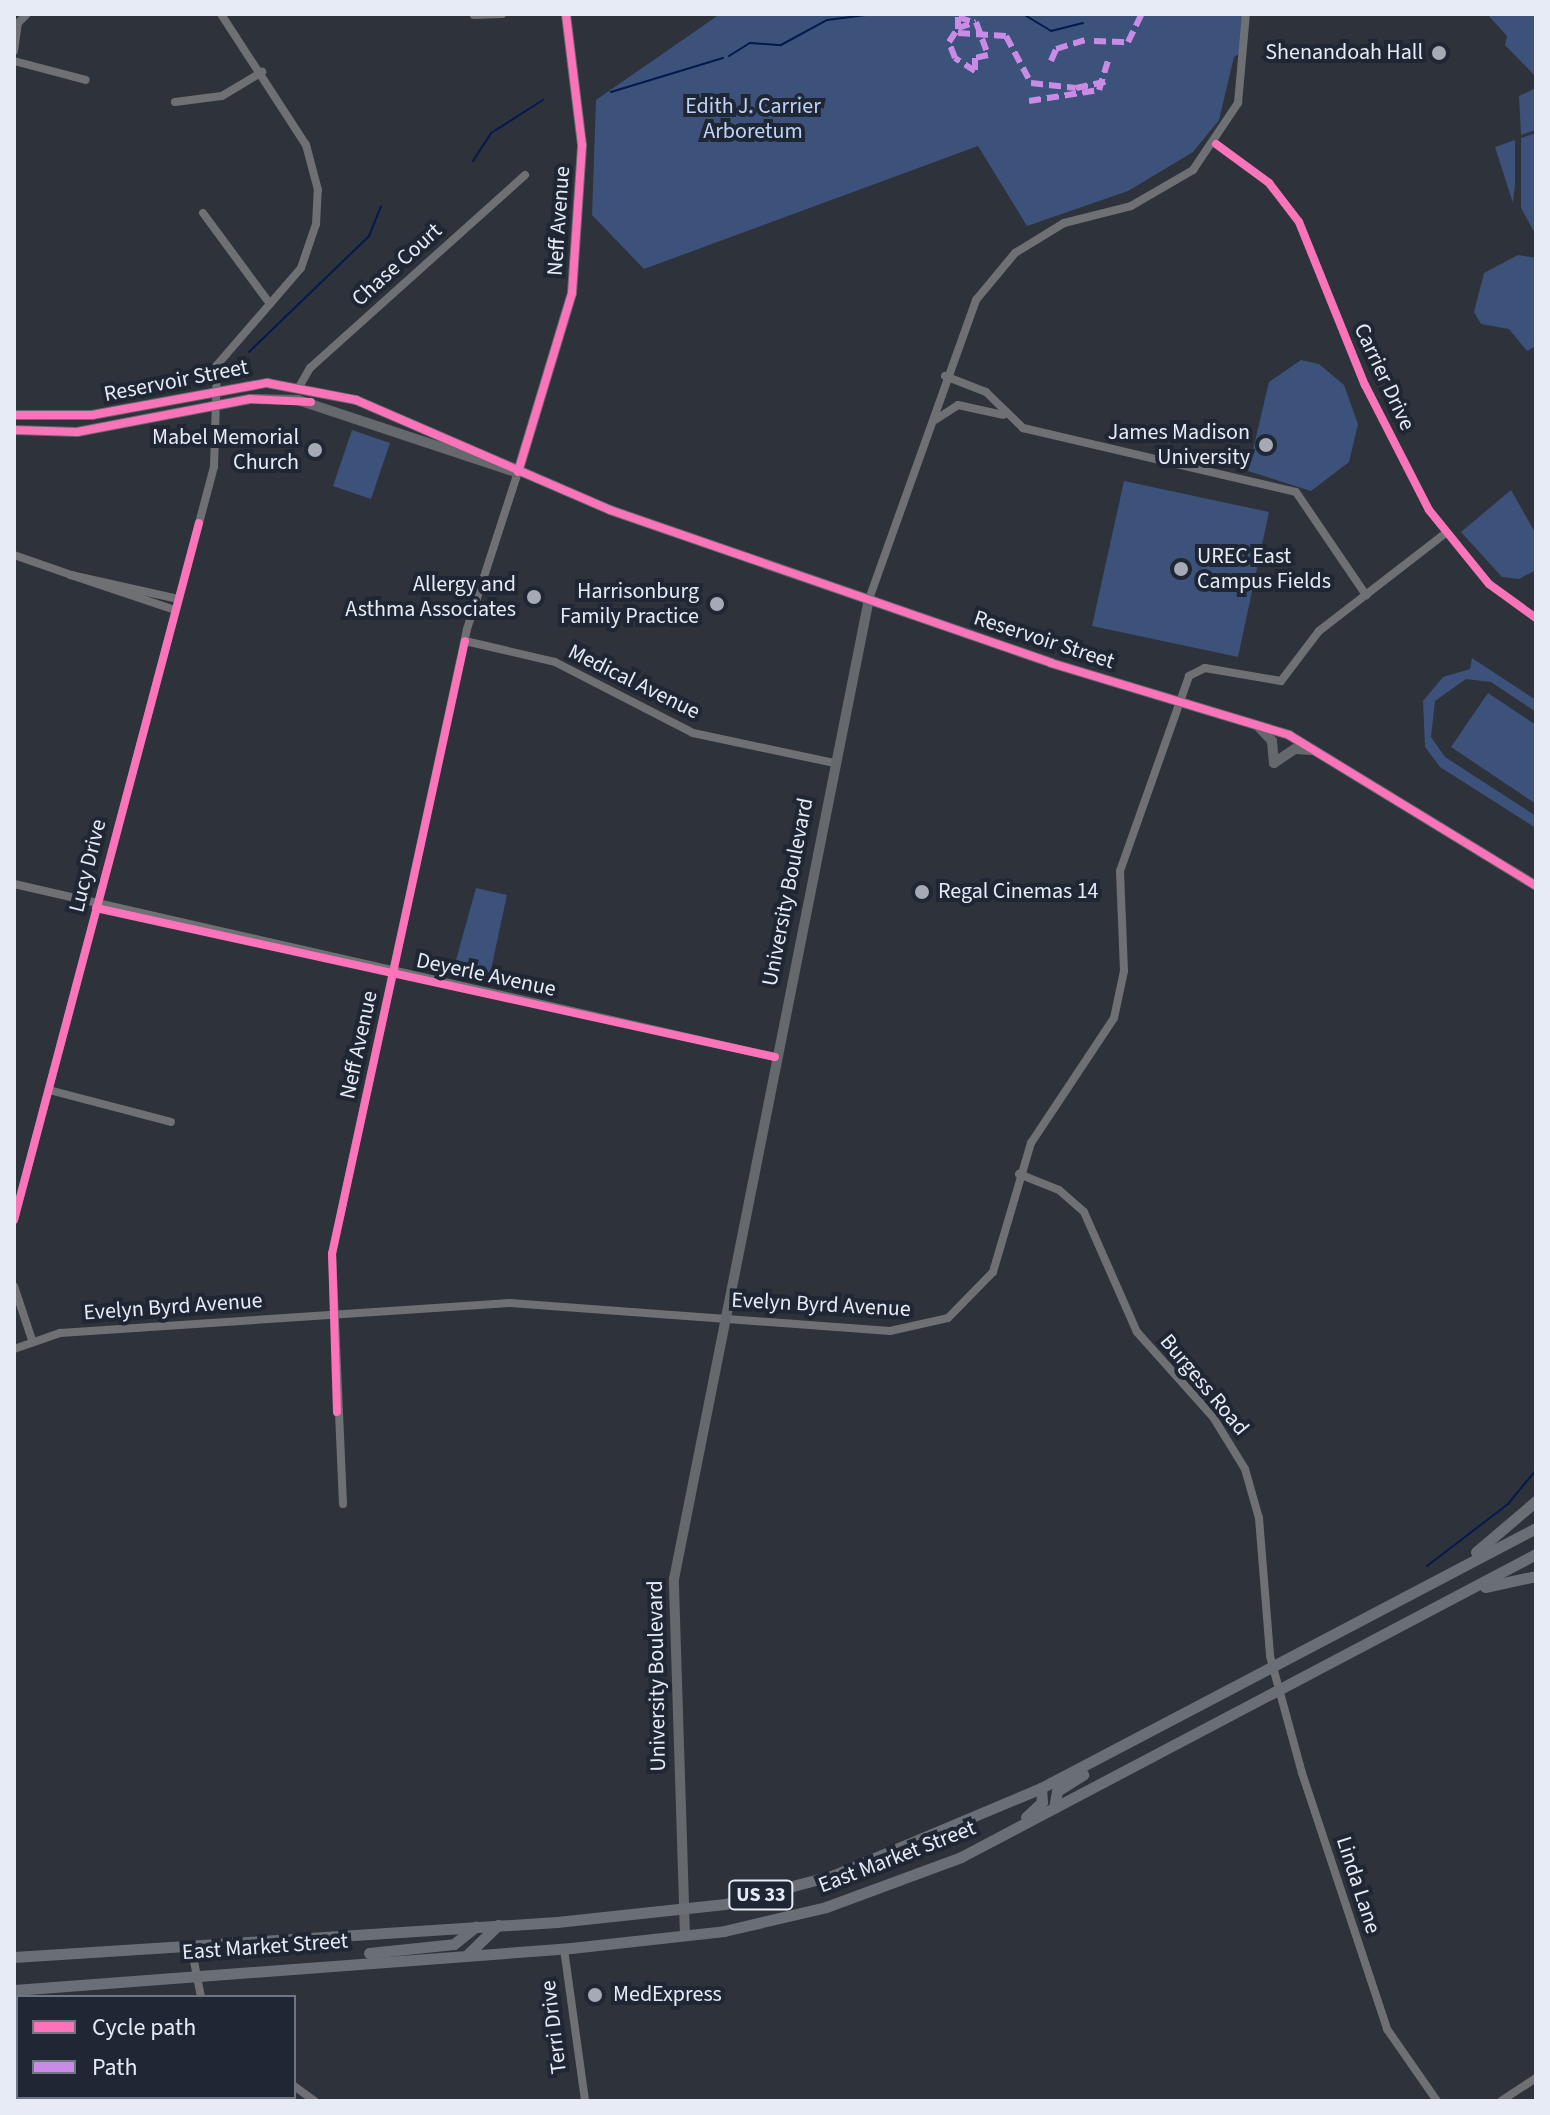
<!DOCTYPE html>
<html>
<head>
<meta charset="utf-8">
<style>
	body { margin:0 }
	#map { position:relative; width:1550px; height:2115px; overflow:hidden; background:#2e323a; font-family:"Source Sans 3",sans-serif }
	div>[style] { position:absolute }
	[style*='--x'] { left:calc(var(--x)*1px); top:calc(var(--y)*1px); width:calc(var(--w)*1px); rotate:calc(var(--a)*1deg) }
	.green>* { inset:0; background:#3c527a }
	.stream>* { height:2px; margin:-1px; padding:0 1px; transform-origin:1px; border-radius:1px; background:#04194d }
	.minor>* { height:8px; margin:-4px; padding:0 4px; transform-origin:4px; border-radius:4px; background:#6f7074 }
	.major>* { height:10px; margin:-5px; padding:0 5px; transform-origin:5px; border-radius:5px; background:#65686d }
	.highway>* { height:11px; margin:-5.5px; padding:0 5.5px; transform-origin:5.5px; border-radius:5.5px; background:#6a6e75 }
	.quiet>* { height:6px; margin-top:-3px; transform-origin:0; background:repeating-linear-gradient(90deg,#ca8be6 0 12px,transparent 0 18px) }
	.cycleway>* { height:8px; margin:-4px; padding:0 4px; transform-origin:4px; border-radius:4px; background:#fb73b8 }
	.dots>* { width:22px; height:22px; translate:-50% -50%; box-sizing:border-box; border:4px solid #1f2734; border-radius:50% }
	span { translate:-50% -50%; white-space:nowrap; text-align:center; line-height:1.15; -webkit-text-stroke:8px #1f2734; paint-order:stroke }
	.shield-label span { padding:2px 6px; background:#1f2734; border:2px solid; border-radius:6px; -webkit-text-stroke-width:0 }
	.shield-label { font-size:20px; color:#e6ebf5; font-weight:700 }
	.poi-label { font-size:22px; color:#e6ebf5 }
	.right { translate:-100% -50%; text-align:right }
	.left { translate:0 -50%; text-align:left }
	.park-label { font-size:22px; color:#bfd4f9 }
	.street-label { font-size:22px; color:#e6ebf5 }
	.frame { position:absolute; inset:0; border:16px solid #e6ebf5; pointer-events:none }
	.legend { position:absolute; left:16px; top:1995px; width:280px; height:104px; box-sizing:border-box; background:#1f2734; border:2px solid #6f7581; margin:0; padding:10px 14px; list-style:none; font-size:24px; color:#e6ebf5 }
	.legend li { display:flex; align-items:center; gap:16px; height:40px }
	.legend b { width:40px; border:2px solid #6f7581 }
</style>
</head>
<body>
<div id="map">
	<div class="green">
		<div style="clip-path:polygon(720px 14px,1246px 14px,1246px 49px,1234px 57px,1219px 120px,1193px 152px,1128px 191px,1027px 226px,978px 146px,644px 269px,592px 215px,596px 100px)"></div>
		<div style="clip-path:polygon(1487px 14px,1536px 14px,1536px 77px,1505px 45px,1507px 36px)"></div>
		<div style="clip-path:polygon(1536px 88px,1536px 130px,1521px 135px,1519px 96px)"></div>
		<div style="clip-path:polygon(1536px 133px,1536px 235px,1521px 208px,1521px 138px)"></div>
		<div style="clip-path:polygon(1515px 140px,1515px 184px,1513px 203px,1495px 147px)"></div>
		<div style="clip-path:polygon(1518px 255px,1536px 258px,1536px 346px,1527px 351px,1509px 329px,1481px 324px,1474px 312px,1484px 273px)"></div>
		<div style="clip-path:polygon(1301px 360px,1319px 364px,1344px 385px,1358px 424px,1349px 462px,1311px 491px,1248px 471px,1269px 382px)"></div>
		<div style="clip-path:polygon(352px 430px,390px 443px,371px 499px,333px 486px)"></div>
		<div style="clip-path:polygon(1124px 481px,1269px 512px,1238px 657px,1092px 626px)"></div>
		<div style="clip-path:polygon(1511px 490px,1536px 534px,1536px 570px,1519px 579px,1502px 577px,1461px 532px)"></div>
		<div style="clip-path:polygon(1472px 658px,1536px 700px,1536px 712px,1491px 682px,1466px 679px,1435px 701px,1431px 737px,1445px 757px,1536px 816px,1536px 828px,1440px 767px,1425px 747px,1423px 701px,1443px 677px,1470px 669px)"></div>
		<div style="clip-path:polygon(1488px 693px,1536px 725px,1536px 804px,1451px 747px)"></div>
		<div style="clip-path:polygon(476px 888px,507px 895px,489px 979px,453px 971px)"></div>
	</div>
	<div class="stream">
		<div style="--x:1023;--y:14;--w:33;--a:31"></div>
		<div style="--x:1051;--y:31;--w:33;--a:-14"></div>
		<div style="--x:729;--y:56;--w:25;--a:-32"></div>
		<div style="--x:750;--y:43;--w:31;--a:4"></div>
		<div style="--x:781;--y:45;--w:52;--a:-28.5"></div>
		<div style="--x:827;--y:20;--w:47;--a:-7.3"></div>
		<div style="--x:611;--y:92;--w:117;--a:-16.9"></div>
		<div style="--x:473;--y:161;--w:33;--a:-57"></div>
		<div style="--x:491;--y:133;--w:62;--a:-32.4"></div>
		<div style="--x:249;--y:352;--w:167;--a:-44"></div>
		<div style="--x:369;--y:236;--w:32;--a:-68"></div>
		<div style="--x:1427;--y:1566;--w:102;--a:-37.4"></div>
		<div style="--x:1508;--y:1504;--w:44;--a:-50.5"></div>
	</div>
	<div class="minor">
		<div style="--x:474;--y:15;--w:28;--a:-2"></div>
		<div style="--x:15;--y:26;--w:17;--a:-45"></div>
		<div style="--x:14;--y:51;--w:28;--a:-82"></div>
		<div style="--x:14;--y:61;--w:74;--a:14.8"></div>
		<div style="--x:175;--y:102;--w:47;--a:-7.3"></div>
		<div style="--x:222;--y:96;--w:47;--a:-31"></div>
		<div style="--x:1216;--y:144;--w:66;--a:36.3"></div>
		<div style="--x:1269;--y:183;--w:49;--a:52.4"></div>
		<div style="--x:1299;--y:222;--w:176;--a:68"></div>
		<div style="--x:1365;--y:385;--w:140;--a:62.9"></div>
		<div style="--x:1429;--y:510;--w:95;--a:51"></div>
		<div style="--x:1489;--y:584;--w:58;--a:35.9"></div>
		<div style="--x:203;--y:213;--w:113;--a:53.6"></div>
		<div style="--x:945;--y:376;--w:44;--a:21.3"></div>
		<div style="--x:986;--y:392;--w:52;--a:44.2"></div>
		<div style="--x:1023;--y:428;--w:280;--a:13.2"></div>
		<div style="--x:1296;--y:492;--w:125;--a:55.8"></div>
		<div style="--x:299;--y:387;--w:22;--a:-60"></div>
		<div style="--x:310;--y:368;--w:289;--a:-41.9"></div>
		<div style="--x:935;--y:420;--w:27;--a:-33"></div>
		<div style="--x:958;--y:405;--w:46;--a:12.5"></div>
		<div style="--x:14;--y:555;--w:60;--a:19.3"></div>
		<div style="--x:869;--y:599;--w:318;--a:-70.3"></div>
		<div style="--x:976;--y:300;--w:61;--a:-50.3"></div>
		<div style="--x:1015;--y:253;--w:57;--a:-31.5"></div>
		<div style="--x:1064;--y:223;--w:69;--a:-14.2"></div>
		<div style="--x:1131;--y:206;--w:72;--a:-30.1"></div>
		<div style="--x:1193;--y:170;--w:81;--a:-56.1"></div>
		<div style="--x:1238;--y:103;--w:89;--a:-84.9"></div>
		<div style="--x:175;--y:610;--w:110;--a:-161.4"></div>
		<div style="--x:71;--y:575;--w:110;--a:12.6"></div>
		<div style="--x:465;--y:641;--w:92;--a:13.1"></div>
		<div style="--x:555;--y:662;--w:155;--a:27.2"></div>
		<div style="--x:693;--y:733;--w:144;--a:12"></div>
		<div style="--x:14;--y:884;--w:780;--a:12.81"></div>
		<div style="--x:49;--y:1090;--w:126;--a:14.7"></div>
		<div style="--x:1019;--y:1174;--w:43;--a:21.8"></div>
		<div style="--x:1059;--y:1190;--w:33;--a:41"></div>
		<div style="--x:1084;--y:1212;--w:131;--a:66.2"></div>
		<div style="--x:1137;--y:1332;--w:114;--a:48.2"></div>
		<div style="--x:1213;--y:1417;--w:61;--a:58.4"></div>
		<div style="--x:1245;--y:1469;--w:51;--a:74.1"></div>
		<div style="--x:1259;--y:1518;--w:138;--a:85.4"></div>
		<div style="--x:1270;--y:1656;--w:121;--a:74.7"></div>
		<div style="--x:1302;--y:1773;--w:270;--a:71.6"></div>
		<div style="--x:1387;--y:2029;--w:88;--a:55.2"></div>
		<div style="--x:14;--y:1220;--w:779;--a:-75.13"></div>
		<div style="--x:214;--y:467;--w:102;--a:-88.3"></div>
		<div style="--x:217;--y:365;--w:128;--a:-49.1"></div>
		<div style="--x:301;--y:268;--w:46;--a:-71.2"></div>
		<div style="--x:316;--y:224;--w:34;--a:-87"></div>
		<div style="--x:318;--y:190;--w:47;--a:-104.9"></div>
		<div style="--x:306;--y:145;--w:156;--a:-123"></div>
		<div style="--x:14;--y:1286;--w:57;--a:71.6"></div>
		<div style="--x:14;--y:1349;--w:49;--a:-19.2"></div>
		<div style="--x:60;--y:1333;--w:451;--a:-3.8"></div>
		<div style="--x:510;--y:1303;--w:381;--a:4.2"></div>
		<div style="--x:890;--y:1331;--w:59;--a:-12.6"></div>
		<div style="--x:948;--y:1318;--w:64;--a:-45.6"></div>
		<div style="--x:993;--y:1272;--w:134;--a:-73.6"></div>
		<div style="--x:1031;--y:1143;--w:150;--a:-56.4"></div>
		<div style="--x:1114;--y:1018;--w:48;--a:-78"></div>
		<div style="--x:1124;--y:971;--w:100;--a:-92.3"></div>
		<div style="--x:1120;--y:871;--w:207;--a:-70.5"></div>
		<div style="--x:1189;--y:676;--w:18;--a:-27"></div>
		<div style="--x:1205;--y:668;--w:77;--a:9.7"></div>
		<div style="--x:1281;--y:681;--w:63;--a:-52.8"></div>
		<div style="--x:1319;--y:631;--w:160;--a:-37.7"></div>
		<div style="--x:343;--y:1504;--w:250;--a:-92.5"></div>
		<div style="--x:332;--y:1254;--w:639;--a:-77.81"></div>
		<div style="--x:467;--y:629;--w:165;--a:-72"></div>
		<div style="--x:191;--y:1946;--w:52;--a:78.9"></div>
		<div style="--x:564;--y:1949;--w:153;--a:82.1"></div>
		<div style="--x:294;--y:2086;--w:26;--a:36"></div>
		<div style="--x:1501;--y:2101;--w:42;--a:-33.3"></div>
	</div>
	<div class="major">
		<div style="--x:14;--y:415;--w:78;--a:0"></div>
		<div style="--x:92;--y:415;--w:178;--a:-10.4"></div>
		<div style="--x:267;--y:383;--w:91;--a:10.8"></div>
		<div style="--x:356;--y:400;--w:277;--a:23.4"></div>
		<div style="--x:610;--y:510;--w:467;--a:19.1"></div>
		<div style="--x:1051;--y:663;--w:249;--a:16.8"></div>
		<div style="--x:1289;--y:735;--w:289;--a:31.4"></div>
		<div style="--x:14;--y:430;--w:63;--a:1.8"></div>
		<div style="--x:77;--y:432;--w:176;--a:-10.8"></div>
		<div style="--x:250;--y:399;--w:48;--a:1.2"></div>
		<div style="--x:298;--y:400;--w:230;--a:18.3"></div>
		<div style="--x:518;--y:472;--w:187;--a:-73.2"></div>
		<div style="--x:572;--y:293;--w:148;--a:-86.1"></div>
		<div style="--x:582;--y:145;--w:132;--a:-97"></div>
		<div style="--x:1259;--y:727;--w:19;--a:47"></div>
		<div style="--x:1272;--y:741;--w:22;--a:85"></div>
		<div style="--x:1274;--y:763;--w:25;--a:-34"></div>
		<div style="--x:1295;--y:749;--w:16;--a:4"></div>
		<div style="--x:685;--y:1936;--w:357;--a:-91.8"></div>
		<div style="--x:674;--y:1579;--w:999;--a:-78.75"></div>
	</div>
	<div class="highway">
		<div style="--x:1476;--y:1552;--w:79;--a:-40.4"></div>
		<div style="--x:1485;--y:1587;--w:52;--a:-12.2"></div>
		<div style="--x:1054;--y:1808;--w:17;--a:-80"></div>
		<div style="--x:1057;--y:1791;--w:31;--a:-32"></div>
		<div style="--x:1026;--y:1817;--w:22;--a:-43"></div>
		<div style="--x:1042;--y:1802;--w:14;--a:-94"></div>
		<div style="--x:369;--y:1953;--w:85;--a:-6"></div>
		<div style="--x:454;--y:1944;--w:28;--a:-39"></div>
		<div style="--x:468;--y:1954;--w:42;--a:-44"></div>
		<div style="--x:14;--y:1957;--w:544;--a:-3.69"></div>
		<div style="--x:557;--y:1922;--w:169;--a:-6.1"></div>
		<div style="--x:725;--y:1904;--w:113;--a:-14.9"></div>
		<div style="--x:834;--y:1875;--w:225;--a:-22.8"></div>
		<div style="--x:1041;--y:1788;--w:559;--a:-27.71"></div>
		<div style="--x:14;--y:1990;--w:559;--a:-4.31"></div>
		<div style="--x:571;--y:1948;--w:154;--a:-6.3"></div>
		<div style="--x:724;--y:1931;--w:105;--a:-13.2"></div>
		<div style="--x:826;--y:1907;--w:144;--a:-20.3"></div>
		<div style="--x:961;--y:1857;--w:650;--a:-27.79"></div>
	</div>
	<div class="quiet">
		<div style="--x:970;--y:21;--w:13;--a:-162"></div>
		<div style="--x:958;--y:17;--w:16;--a:90"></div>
		<div style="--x:958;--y:33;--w:48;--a:3.6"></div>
		<div style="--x:1006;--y:36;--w:53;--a:62"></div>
		<div style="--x:1031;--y:83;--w:45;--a:6.3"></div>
		<div style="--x:1076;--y:88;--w:30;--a:-12"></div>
		<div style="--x:976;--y:22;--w:35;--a:70"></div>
		<div style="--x:988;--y:55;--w:13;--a:167"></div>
		<div style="--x:975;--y:58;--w:13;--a:90"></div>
		<div style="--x:975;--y:71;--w:24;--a:-147"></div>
		<div style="--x:955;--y:58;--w:17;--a:-111"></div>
		<div style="--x:949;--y:42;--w:17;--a:-57"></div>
		<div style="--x:958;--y:28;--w:19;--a:-18"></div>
		<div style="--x:1094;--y:41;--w:34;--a:2"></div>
		<div style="--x:1128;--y:42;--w:30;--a:-64"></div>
		<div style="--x:1051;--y:61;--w:13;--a:-67"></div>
		<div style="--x:1056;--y:49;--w:30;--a:-17"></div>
		<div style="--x:1029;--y:101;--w:71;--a:-8.9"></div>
		<div style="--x:1099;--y:90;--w:31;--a:-73"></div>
	</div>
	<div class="cycleway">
		<div style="--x:1216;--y:144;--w:66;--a:36.3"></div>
		<div style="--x:1269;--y:183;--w:49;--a:52.4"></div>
		<div style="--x:1299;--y:222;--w:176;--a:68"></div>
		<div style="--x:1365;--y:385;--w:140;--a:62.9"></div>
		<div style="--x:1429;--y:510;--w:95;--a:51"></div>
		<div style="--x:1489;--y:584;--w:58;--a:35.9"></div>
		<div style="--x:14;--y:415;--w:78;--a:0"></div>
		<div style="--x:92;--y:415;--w:178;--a:-10.4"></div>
		<div style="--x:267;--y:383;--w:91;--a:10.8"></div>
		<div style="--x:356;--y:400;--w:277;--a:23.4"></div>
		<div style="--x:610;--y:510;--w:467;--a:19.1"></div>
		<div style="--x:1051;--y:663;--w:249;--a:16.8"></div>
		<div style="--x:1289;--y:735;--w:289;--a:31.4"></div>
		<div style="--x:14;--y:430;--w:63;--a:1.8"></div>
		<div style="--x:77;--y:432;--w:176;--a:-10.8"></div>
		<div style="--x:250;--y:399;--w:61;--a:2.8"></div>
		<div style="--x:518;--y:472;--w:187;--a:-73.2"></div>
		<div style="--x:572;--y:293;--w:148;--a:-86.1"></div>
		<div style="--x:582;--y:145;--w:132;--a:-97"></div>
		<div style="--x:96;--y:908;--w:695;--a:12.38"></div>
		<div style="--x:14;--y:1220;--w:721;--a:-75.14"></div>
		<div style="--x:337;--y:1412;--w:158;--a:-91.8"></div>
		<div style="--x:332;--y:1254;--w:627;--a:-77.76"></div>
	</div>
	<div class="dots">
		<div style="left:1439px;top:53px;background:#a6aab4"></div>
		<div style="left:1266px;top:445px;background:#a6aab4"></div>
		<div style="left:315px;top:450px;background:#a6aab4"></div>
		<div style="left:1181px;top:569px;background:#a6aab4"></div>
		<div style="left:534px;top:597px;background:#a6aab4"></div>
		<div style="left:717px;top:604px;background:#a6aab4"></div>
		<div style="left:922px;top:892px;background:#a6aab4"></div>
		<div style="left:595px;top:1995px;background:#a6aab4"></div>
	</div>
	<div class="shield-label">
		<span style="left:761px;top:1895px">US 33</span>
	</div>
	<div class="poi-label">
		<span class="right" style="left:1423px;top:53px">Shenandoah Hall</span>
		<span class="right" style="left:1250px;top:445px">James Madison<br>University</span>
		<span class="right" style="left:299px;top:450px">Mabel Memorial<br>Church</span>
		<span class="left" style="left:1197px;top:569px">UREC East<br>Campus Fields</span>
		<span class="right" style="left:516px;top:597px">Allergy and<br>Asthma Associates</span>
		<span class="right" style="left:699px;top:604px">Harrisonburg<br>Family Practice</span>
		<span class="left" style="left:938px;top:892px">Regal Cinemas 14</span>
		<span class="left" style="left:613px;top:1995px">MedExpress</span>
	</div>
	<div class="park-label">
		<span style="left:753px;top:119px">Edith J. Carrier<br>Arboretum</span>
	</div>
	<div class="street-label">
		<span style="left:559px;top:221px;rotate:-86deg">Neff Avenue</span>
		<span style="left:397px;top:265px;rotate:-42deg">Chase Court</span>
		<span style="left:1384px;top:377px;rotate:65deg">Carrier Drive</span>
		<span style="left:176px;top:381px;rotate:-11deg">Reservoir Street</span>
		<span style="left:1044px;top:640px;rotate:18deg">Reservoir Street</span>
		<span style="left:634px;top:682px;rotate:26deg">Medical Avenue</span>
		<span style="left:88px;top:866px;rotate:-76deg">Lucy Drive</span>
		<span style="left:788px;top:892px;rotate:-79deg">University Boulevard</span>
		<span style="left:486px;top:975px;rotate:12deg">Deyerle Avenue</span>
		<span style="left:359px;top:1045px;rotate:-78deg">Neff Avenue</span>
		<span style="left:821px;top:1305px;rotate:3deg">Evelyn Byrd Avenue</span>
		<span style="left:173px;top:1307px;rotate:-4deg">Evelyn Byrd Avenue</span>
		<span style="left:1204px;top:1385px;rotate:50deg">Burgess Road</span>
		<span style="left:657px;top:1676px;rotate:-91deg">University Boulevard</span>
		<span style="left:897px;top:1857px;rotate:-21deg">East Market Street</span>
		<span style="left:1358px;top:1885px;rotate:72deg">Linda Lane</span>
		<span style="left:265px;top:1947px;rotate:-4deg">East Market Street</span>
		<span style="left:554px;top:2027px;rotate:-97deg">Terri Drive</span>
	</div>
	<div class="frame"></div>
	<ul class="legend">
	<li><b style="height:10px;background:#fb73b8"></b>Cycle path</li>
	<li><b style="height:10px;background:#ca8be6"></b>Path</li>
	</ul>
</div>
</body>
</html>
